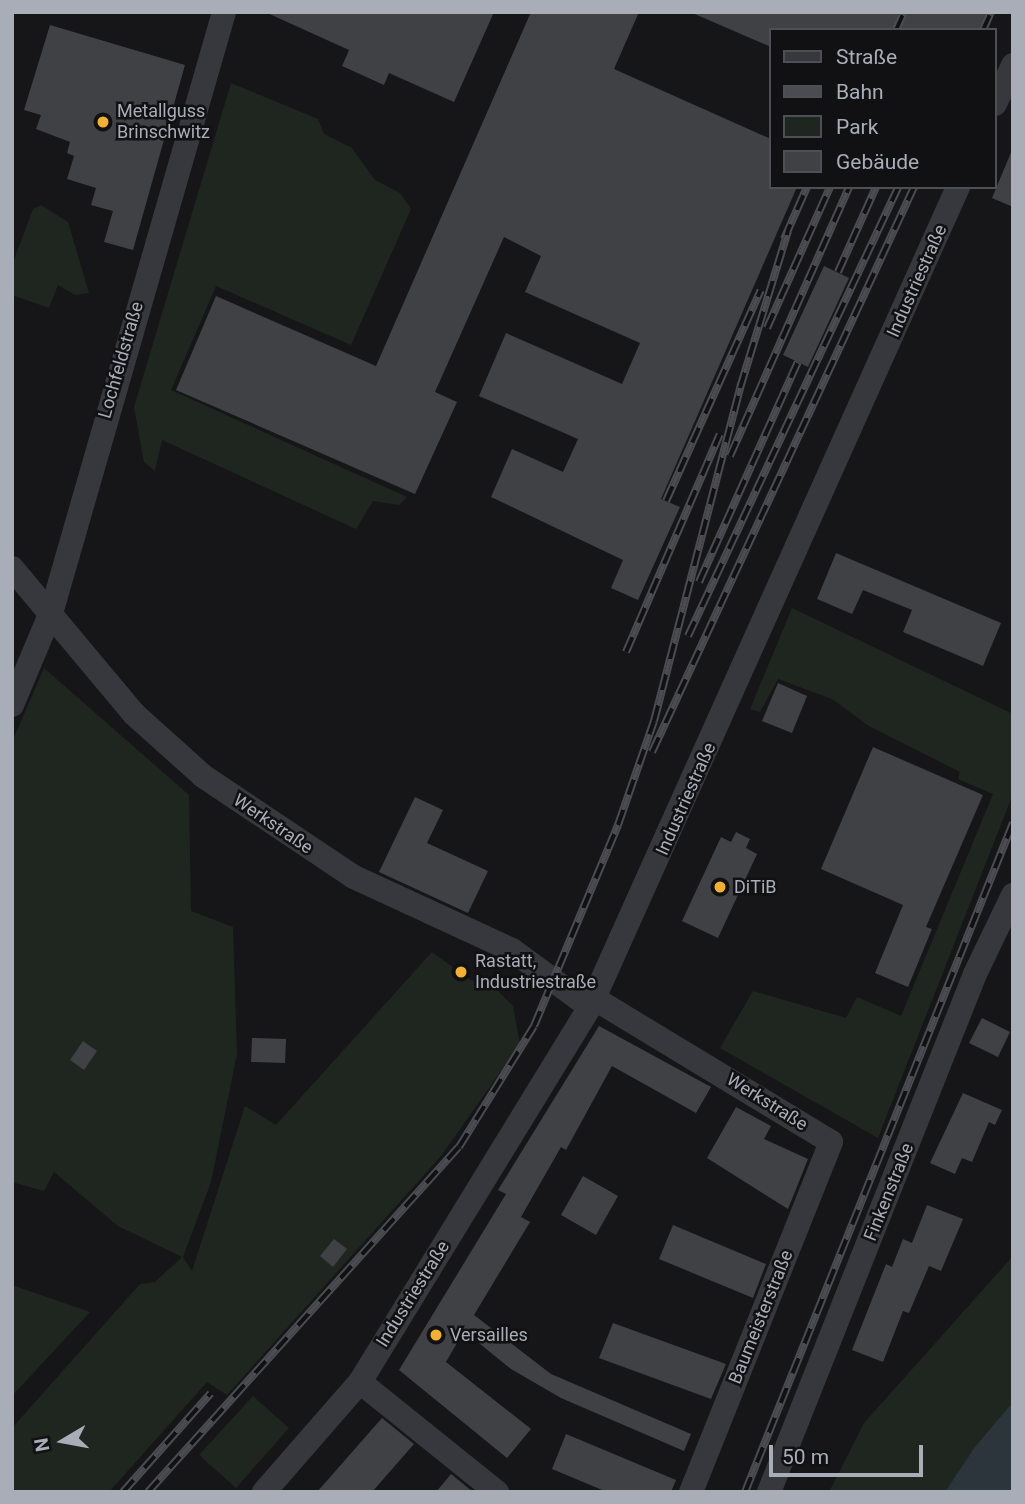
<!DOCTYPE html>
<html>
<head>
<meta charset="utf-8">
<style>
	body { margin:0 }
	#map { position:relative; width:1025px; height:1504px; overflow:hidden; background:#161618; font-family:Roboto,sans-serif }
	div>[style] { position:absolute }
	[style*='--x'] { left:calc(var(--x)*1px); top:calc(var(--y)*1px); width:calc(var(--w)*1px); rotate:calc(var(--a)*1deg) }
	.green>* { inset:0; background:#1e261f }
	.water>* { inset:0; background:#2c353c }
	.building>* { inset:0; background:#404145 }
	.street>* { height:24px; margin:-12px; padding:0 12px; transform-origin:12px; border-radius:12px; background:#37383d }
	.rail>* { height:8px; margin-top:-4px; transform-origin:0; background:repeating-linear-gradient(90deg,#111113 0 16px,#4a4c52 0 32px); box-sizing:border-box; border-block:2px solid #4a4c52 }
	.dots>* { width:19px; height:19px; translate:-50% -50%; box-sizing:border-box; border:4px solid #111113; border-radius:50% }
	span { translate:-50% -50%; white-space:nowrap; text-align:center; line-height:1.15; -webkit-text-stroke:5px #111113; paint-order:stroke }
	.poi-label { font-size:18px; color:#a8adb8 }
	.left { translate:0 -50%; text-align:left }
	.street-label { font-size:18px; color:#a8adb8 }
	.frame { position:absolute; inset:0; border:14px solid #a8adb8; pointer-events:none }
	.legend { position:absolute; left:769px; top:28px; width:228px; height:161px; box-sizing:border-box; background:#111113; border:2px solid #4d4f55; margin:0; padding:9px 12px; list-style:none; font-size:21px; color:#a8adb8 }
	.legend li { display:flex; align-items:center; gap:14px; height:35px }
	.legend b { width:35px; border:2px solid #4d4f55 }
	.north { position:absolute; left:28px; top:1406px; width:70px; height:70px; -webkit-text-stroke:5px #111113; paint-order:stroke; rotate:260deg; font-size:19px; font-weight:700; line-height:28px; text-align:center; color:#a8adb8 }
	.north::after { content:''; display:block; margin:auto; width:24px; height:32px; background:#a8adb8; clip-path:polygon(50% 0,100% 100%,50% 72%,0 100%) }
	.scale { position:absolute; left:769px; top:1445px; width:154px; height:32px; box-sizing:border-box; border:4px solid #a8adb8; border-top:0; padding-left:9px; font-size:21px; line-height:24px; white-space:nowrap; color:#a8adb8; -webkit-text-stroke:5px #111113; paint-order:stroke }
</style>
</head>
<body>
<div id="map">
	<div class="green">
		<div style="clip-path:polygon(231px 83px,318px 119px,324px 134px,352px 148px,375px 180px,400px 193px,411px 209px,351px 345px,216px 286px,171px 390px,407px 497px,399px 505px,373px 501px,356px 529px,162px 440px,155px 471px,144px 462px,134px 407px)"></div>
		<div style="clip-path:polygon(41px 205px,68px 222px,89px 293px,75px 295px,58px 285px,49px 308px,12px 295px,12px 265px,33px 209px)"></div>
		<div style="clip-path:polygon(792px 608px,1013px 714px,1013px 794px,878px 1138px,720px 1048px,753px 991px,846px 1018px,857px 997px,901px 1016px,993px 794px,958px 779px,960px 772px,869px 726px,832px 699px,778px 679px,760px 712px,750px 709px)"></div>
		<div style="clip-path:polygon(44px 668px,189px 795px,191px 911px,233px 927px,237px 1054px,211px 1182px,183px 1257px,192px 1271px,245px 1106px,276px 1125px,432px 952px,469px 979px,498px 991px,513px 1006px,520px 1044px,441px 1156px,227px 1395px,207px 1382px,109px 1492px,12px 1492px,12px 1428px,140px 1284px,155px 1282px,182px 1257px,118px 1226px,54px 1172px,44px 1191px,12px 1182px,12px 742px)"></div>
		<div style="clip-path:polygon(1013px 1256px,1013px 1402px,945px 1492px,829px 1492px,864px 1423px)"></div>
		<div style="clip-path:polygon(12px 1285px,90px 1312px,12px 1396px)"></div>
		<div style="clip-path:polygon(253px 1396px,289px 1428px,236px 1488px,199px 1455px)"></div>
	</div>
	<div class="water">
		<div style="clip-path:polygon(1013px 1402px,1013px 1492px,945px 1492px,975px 1447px)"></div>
	</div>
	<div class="building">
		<div style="clip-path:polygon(265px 12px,494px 12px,454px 102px,389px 73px,384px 85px,342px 66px,349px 50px)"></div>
		<div style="clip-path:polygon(531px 12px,639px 12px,614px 69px,771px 139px,771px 187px,797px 187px,661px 499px,680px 507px,638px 600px,611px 588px,623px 560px,491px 497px,512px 449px,563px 472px,578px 439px,479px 396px,506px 333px,622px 384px,640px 343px,525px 292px,541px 256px,504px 237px,435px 392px,457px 402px,415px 494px,176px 390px,216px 296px,376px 366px)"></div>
		<div style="clip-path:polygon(690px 12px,988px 12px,980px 30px,771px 30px,771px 47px)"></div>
		<div style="clip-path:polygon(50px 25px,185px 65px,133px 250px,104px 242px,113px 211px,91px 205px,96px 188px,67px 179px,74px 156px,67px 153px,70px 142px,36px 129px,41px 115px,24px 110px)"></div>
		<div style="clip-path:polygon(1012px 150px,1013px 150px,1013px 207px,992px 198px)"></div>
		<div style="clip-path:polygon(824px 266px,849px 278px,808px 367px,783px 355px)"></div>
		<div style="clip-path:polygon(836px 553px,1001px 623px,983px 666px,903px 632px,912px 610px,863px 590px,852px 614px,817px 599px)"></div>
		<div style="clip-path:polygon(778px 683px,807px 696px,792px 733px,762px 721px)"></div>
		<div style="clip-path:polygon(873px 747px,983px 795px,926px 927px,932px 929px,908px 987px,875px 973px,903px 905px,821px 869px)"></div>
		<div style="clip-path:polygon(415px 797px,443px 810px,427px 843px,488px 871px,468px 913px,379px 872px)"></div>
		<div style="clip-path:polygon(736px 832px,750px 839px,746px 848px,757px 854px,718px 938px,682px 921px,721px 837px,731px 842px)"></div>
		<div style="clip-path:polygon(982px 1018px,1010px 1032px,998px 1057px,969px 1043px)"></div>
		<div style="clip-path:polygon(599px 1026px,711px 1087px,696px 1113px,612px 1066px,566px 1150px,561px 1147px,521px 1217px,530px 1222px,474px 1315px,551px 1374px,691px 1434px,684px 1451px,561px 1398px,511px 1369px,464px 1331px,446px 1362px,531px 1429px,507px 1458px,399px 1370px,506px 1194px,498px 1190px)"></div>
		<div style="clip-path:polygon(252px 1038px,286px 1039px,285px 1063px,251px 1062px)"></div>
		<div style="clip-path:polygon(83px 1041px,97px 1051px,84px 1070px,70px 1060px)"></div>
		<div style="clip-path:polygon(963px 1093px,1002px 1110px,995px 1125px,989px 1122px,972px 1162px,962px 1158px,955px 1174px,930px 1163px)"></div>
		<div style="clip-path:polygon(736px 1107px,771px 1126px,764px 1139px,808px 1159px,788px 1209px,707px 1158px)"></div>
		<div style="clip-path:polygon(583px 1176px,618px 1196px,596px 1235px,561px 1215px)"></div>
		<div style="clip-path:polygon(927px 1205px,963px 1219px,941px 1271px,929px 1266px,909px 1313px,903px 1311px,883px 1362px,852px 1350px,886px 1264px,892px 1267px,903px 1239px,912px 1243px)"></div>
		<div style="clip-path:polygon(673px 1225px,766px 1264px,753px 1298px,659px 1259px)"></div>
		<div style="clip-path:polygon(334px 1239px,347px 1249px,333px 1267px,320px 1256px)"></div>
		<div style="clip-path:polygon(613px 1323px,726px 1364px,711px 1399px,599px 1358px)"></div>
		<div style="clip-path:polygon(382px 1418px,414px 1444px,372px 1492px,317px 1492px)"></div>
		<div style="clip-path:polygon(566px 1434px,676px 1480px,671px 1492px,607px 1492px,552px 1469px)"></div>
		<div style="clip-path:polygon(451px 1474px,473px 1492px,436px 1492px)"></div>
	</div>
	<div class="street">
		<div style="--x:995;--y:104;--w:43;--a:-65.2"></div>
		<div style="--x:12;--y:568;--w:190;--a:50.1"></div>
		<div style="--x:134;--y:714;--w:93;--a:41.9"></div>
		<div style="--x:203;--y:776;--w:182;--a:33.8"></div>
		<div style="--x:354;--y:877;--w:174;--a:24.8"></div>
		<div style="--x:512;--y:950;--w:97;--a:36.2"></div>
		<div style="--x:12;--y:705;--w:103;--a:-67.2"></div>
		<div style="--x:52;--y:610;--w:622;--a:-73.95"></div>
		<div style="--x:595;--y:999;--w:276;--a:31.2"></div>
		<div style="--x:831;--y:1142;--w:377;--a:111.8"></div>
		<div style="--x:360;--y:1382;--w:176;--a:38.8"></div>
		<div style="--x:264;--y:1492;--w:146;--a:-48.9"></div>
		<div style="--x:360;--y:1382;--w:440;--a:-58.5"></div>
		<div style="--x:590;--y:1007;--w:899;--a:-65.83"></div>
		<div style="--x:769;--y:1492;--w:557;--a:-68.31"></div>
		<div style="--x:975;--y:974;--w:88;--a:-64.3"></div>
	</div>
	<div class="rail">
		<div style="--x:896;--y:30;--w:20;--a:-66"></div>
		<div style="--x:983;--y:30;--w:20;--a:-66"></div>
		<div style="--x:784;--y:239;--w:57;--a:-66.1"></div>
		<div style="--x:838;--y:272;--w:93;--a:-65.9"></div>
		<div style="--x:767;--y:328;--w:154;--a:-65.9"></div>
		<div style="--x:730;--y:456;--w:294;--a:-66.1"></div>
		<div style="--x:666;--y:501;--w:231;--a:-65.8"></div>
		<div style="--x:699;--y:582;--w:241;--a:-65.8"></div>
		<div style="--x:688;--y:636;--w:495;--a:-64.9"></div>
		<div style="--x:626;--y:652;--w:237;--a:-66.7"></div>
		<div style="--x:652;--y:752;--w:623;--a:-65.12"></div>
		<div style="--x:123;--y:1492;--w:132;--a:-48.4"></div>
		<div style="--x:148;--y:1492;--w:464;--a:-48"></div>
		<div style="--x:459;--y:1147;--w:142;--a:-58.2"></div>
		<div style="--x:534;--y:1026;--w:218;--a:-67.3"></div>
		<div style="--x:618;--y:825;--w:110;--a:-70.9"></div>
		<div style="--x:654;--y:721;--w:344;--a:-75.5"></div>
		<div style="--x:740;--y:388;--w:164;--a:-73"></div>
		<div style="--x:745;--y:1492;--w:721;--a:-68.17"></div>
	</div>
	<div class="dots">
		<div style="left:103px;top:122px;background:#f2b134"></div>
		<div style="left:720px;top:887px;background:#f2b134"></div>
		<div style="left:461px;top:972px;background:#f2b134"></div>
		<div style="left:436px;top:1335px;background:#f2b134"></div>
	</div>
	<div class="poi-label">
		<span class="left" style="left:117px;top:122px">Metallguss<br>Brinschwitz</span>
		<span class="left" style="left:734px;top:887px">DiTiB</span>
		<span class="left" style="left:475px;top:972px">Rastatt,<br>Industriestraße</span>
		<span class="left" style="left:450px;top:1335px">Versailles</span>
	</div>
	<div class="street-label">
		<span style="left:917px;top:281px;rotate:-66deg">Industriestraße</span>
		<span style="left:121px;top:360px;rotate:-74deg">Lochfeldstraße</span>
		<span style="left:686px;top:799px;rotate:-66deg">Industriestraße</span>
		<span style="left:273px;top:824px;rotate:34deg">Werkstraße</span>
		<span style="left:767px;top:1102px;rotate:32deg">Werkstraße</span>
		<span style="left:889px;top:1192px;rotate:-68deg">Finkenstraße</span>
		<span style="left:413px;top:1294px;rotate:-58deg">Industriestraße</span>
		<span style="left:761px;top:1317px;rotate:-68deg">Baumeisterstraße</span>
	</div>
	<div class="frame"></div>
	<ul class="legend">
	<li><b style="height:9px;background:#37383d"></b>Straße</li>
	<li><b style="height:9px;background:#4a4c52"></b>Bahn</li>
	<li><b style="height:19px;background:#1e261f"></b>Park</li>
	<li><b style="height:19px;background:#404145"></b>Gebäude</li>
	</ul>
	<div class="north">N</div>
	<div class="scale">50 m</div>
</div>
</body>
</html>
